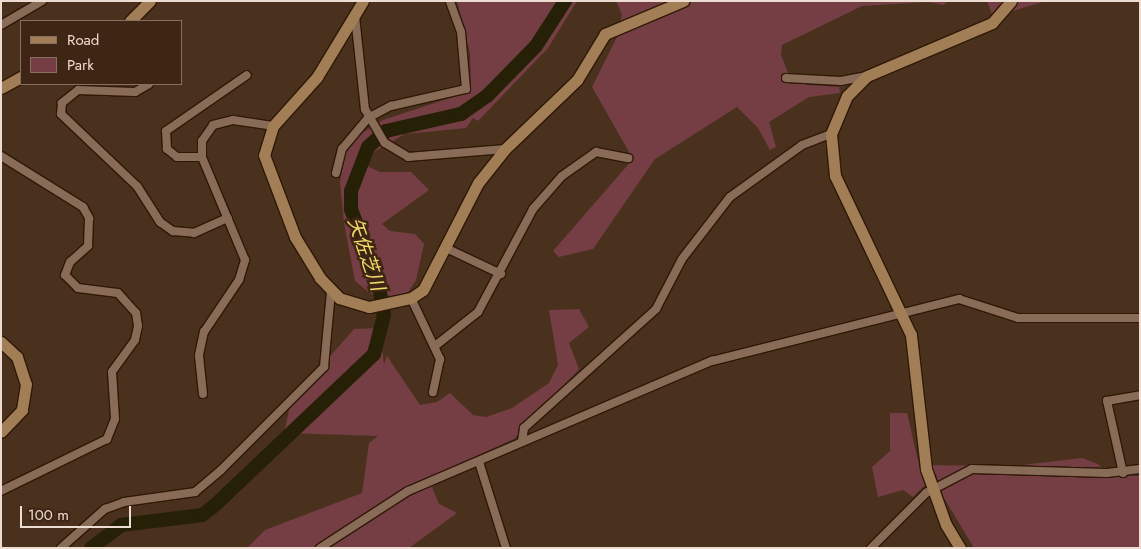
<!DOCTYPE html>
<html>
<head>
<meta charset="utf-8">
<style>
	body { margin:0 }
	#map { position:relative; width:1141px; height:549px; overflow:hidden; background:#4a311e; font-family:Jost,"Noto Sans JP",sans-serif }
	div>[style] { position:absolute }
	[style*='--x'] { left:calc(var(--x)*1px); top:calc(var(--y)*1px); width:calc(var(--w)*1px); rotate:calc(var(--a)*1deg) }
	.green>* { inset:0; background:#743e44 }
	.river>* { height:14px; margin:-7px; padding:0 7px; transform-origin:7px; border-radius:7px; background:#252006 }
	.roads { filter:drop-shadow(1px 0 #2f1806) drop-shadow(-1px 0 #2f1806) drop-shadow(0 1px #2f1806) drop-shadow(0 -1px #2f1806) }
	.street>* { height:8px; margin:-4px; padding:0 4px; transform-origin:4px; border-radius:4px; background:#896c58 }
	.secondary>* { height:11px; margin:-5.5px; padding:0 5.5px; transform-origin:5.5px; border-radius:5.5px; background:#a27e56 }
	span { translate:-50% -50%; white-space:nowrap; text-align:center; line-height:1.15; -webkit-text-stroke:5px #3f2614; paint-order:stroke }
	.water-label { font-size:19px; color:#f1db6a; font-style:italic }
	.frame { position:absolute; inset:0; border:2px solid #eddcd1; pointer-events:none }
	.legend { position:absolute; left:20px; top:20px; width:162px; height:65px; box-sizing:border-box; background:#3f2614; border:1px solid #856f60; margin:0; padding:6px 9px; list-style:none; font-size:15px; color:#eddcd1 }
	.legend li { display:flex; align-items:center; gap:10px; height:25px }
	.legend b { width:25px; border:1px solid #856f60 }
	.scale { position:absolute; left:20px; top:506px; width:111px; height:22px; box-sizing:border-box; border:2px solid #eddcd1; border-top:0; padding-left:6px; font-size:15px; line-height:18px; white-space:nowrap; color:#eddcd1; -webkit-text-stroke:4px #3f2614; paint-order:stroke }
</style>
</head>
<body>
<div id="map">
	<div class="green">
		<div style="clip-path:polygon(457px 1px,577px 1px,548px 48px,478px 121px,473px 118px,466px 128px,405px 134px,372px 153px,367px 166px,380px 172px,411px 172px,429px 190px,382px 224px,390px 231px,415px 234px,424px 244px,416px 280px,405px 297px,371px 294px,355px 281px,344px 223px,340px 182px,345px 154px,359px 135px,383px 120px,471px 91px,470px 53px)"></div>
		<div style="clip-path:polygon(616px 1px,949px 1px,943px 5px,929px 2px,862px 6px,782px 45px,781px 55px,788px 73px,807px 85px,839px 87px,840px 93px,809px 97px,769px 122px,776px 147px,770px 150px,758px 128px,737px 107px,655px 159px,593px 249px,559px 257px,553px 251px,633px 159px,592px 87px,617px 37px,622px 15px)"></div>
		<div style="clip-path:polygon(987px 1px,1046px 1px,993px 17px)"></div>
		<div style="clip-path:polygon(579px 309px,589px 327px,569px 343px,579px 369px,514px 439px,472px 458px,432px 487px,439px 504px,457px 513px,409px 548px,247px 548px,265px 530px,362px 493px,369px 443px,378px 436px,284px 433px,291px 401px,354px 329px,379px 328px,384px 364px,387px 356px,420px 405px,437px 402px,450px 393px,473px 415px,486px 417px,512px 408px,549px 383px,558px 365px,549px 310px)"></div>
		<div style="clip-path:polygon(890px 413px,907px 413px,919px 465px,1013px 466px,1082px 458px,1098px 464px,1110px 476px,1140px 476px,1140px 548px,974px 548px,941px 493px,936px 474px,913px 497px,903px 490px,878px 497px,872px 467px,890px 451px)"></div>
	</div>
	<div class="river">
		<div style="--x:91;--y:548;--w:38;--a:-37"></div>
		<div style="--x:121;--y:525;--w:82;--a:-7"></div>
		<div style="--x:202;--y:515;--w:15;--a:-37"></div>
		<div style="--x:214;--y:506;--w:221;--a:-43.5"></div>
		<div style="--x:374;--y:354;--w:40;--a:-75.6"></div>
		<div style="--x:384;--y:315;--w:35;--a:-100"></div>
		<div style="--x:378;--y:281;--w:77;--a:-110.6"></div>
		<div style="--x:351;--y:209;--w:18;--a:-90"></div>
		<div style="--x:351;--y:191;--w:47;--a:-68.9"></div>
		<div style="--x:368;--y:147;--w:24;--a:-42"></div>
		<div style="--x:386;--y:131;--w:77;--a:-12.8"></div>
		<div style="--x:461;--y:114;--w:32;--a:-35"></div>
		<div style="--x:487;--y:96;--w:70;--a:-45.6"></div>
		<div style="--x:536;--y:46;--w:54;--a:-57.2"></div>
	</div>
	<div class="roads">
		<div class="street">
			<div style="--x:355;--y:16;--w:94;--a:83.9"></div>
			<div style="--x:365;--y:109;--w:39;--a:60"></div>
			<div style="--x:385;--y:143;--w:27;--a:31"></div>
			<div style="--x:408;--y:157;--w:97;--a:-4.7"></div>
			<div style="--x:1;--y:25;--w:48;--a:-30.3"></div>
			<div style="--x:786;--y:78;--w:55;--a:3.1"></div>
			<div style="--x:841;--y:81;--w:25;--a:-11"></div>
			<div style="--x:149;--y:84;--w:16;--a:150"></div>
			<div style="--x:135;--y:92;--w:57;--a:-178"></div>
			<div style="--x:78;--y:90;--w:21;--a:141"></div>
			<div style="--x:62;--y:103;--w:11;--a:95"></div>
			<div style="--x:61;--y:114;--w:105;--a:43.5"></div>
			<div style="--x:137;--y:186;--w:43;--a:57.4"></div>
			<div style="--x:160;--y:222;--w:16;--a:35"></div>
			<div style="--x:173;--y:231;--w:21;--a:5"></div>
			<div style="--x:194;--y:233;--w:37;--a:-24"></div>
			<div style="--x:1;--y:156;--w:97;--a:31.9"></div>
			<div style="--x:83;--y:207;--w:13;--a:61"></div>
			<div style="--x:89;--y:218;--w:28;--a:92"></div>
			<div style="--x:88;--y:246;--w:24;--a:138"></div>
			<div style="--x:70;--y:262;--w:14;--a:111"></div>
			<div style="--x:65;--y:275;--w:18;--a:45"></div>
			<div style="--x:78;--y:288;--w:40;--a:7.1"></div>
			<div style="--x:118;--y:293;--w:27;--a:48"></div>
			<div style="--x:136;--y:313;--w:13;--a:81"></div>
			<div style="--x:138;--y:326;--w:14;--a:102"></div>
			<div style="--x:135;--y:340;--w:39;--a:126"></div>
			<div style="--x:112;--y:372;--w:47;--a:86.3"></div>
			<div style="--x:115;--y:419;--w:22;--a:112"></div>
			<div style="--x:107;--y:439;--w:118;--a:153.9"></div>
			<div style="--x:202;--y:157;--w:25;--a:180"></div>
			<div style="--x:177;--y:157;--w:13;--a:-141"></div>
			<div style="--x:167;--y:149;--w:18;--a:-93"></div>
			<div style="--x:166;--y:131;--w:98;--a:-34.7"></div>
			<div style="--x:336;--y:173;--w:25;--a:-76"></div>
			<div style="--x:342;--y:149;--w:40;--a:-50"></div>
			<div style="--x:368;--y:118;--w:26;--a:-28"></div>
			<div style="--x:391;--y:106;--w:77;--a:-12.8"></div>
			<div style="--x:466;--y:89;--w:57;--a:-95"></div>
			<div style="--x:461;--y:32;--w:33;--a:-110"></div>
			<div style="--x:446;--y:248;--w:61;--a:25.3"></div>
			<div style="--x:411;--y:298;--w:68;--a:64.6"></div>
			<div style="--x:440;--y:359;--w:34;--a:102"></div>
			<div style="--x:435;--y:346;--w:55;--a:-38.3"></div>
			<div style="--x:478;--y:312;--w:117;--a:-61.9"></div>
			<div style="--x:533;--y:209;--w:44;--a:-48.7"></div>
			<div style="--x:562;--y:176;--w:42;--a:-35.2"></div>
			<div style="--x:596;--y:152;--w:33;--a:11"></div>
			<div style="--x:203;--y:394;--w:39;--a:-96"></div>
			<div style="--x:199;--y:355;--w:24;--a:-78"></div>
			<div style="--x:204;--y:332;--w:63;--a:-56.1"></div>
			<div style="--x:239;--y:280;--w:21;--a:-73"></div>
			<div style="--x:245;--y:260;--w:112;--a:-112.7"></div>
			<div style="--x:202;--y:157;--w:16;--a:-90"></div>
			<div style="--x:202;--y:141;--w:19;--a:-55"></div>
			<div style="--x:213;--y:125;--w:21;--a:-14"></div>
			<div style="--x:233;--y:120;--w:40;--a:8.5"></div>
			<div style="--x:522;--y:441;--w:13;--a:-81"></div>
			<div style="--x:524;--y:428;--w:178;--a:-42"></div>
			<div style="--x:656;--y:309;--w:56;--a:-62.5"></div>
			<div style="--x:682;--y:259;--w:78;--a:-52.3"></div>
			<div style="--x:730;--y:197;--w:89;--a:-35.8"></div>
			<div style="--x:802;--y:145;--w:31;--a:-21"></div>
			<div style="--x:479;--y:462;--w:90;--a:72.6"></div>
			<div style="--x:1123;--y:473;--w:74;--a:-102.5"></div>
			<div style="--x:1107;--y:401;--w:34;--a:-10"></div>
			<div style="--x:61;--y:548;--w:59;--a:-41.6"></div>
			<div style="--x:105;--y:509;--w:20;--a:-20"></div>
			<div style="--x:124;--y:502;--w:72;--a:-8"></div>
			<div style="--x:195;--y:492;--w:34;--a:-40"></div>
			<div style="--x:221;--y:470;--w:146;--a:-45"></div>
			<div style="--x:324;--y:367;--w:75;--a:-84.7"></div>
			<div style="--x:320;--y:548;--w:105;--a:-32.9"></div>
			<div style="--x:408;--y:491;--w:331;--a:-23.2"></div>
			<div style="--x:712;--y:361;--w:255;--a:-14.1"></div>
			<div style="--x:959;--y:299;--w:62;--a:17.9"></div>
			<div style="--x:1018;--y:318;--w:122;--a:0"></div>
			<div style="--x:871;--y:548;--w:78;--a:-45"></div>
			<div style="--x:926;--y:493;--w:52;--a:-27.6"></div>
			<div style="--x:972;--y:469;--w:135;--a:1.7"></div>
			<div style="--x:1107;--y:473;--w:33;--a:-7"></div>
		</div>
		<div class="secondary">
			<div style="--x:363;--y:1;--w:89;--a:121.2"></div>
			<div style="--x:317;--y:77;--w:66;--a:131.9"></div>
			<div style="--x:273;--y:126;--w:30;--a:107"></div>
			<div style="--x:264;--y:155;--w:88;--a:69.3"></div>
			<div style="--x:295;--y:237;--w:48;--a:58.6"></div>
			<div style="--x:320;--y:278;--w:28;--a:46"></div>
			<div style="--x:339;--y:298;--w:31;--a:17"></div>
			<div style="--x:369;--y:307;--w:43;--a:-12.1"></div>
			<div style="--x:411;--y:298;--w:14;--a:-34"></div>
			<div style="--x:423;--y:290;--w:120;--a:-62.8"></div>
			<div style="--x:478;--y:183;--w:43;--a:-51.5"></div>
			<div style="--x:505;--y:149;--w:100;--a:-43.8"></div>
			<div style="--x:577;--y:80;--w:54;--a:-58.7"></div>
			<div style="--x:605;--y:34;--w:85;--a:-22.9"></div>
			<div style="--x:130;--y:21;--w:28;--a:-45"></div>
			<div style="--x:1;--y:88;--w:23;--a:-29"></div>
			<div style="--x:1;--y:342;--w:22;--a:43"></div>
			<div style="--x:17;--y:357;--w:28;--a:72"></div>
			<div style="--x:26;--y:384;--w:26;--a:99"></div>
			<div style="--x:22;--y:410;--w:30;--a:134"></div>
			<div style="--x:960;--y:548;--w:27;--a:-121"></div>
			<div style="--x:946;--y:525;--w:59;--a:-109.7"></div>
			<div style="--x:926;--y:469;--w:135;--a:-96.4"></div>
			<div style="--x:911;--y:335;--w:176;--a:-115.5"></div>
			<div style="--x:835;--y:176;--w:42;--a:-95.4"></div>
			<div style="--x:831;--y:134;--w:41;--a:-67.2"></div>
			<div style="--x:847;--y:96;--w:28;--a:-45"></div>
			<div style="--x:867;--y:76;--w:136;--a:-23"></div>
			<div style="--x:992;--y:23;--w:29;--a:-49"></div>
		</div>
	</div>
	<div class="water-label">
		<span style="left:366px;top:254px;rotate:71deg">矢佐芝川</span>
	</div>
	<div class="frame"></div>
	<ul class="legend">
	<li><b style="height:6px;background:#a27e56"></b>Road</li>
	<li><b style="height:14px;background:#743e44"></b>Park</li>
	</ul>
	<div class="scale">100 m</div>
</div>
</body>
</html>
